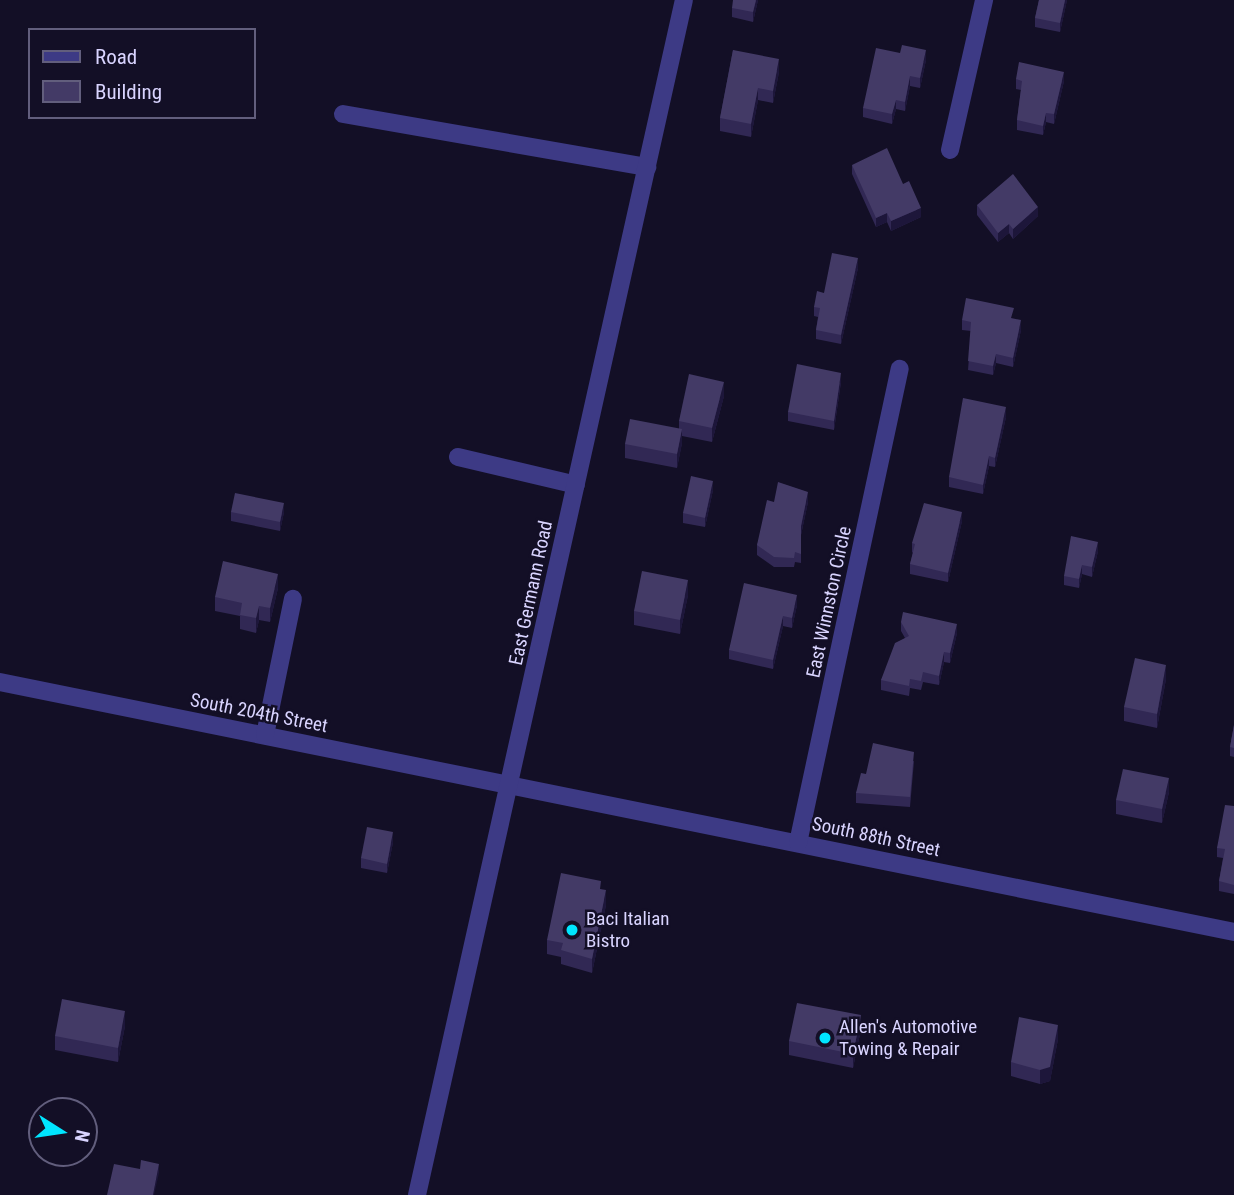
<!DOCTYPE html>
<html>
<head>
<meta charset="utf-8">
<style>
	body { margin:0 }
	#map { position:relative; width:1234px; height:1195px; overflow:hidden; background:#130f26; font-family:"Roboto Condensed",sans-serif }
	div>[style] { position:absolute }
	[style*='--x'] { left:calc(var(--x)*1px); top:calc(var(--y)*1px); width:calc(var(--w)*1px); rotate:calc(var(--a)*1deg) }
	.minor>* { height:18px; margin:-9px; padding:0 9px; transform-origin:9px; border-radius:9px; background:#3d3a85 }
	.wall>* { inset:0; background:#312854 }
	.shaded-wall>* { inset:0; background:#1d163a }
	.building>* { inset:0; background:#433a66 }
	.dots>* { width:19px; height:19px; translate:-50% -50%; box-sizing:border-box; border:4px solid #130f26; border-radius:50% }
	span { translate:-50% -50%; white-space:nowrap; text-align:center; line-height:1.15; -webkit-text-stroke:5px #130f26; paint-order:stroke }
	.street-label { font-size:19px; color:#d9d4ff }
	.poi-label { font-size:19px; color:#d9d4ff }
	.left { translate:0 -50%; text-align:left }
	.legend { position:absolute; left:28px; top:28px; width:228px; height:91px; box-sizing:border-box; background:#130f26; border:2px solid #625e7d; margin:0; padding:9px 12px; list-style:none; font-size:21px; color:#d9d4ff }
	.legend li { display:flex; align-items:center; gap:14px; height:35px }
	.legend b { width:35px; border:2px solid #625e7d }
	.north { position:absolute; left:28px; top:1097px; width:70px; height:70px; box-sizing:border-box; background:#130f26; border:2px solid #625e7d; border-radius:50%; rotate:102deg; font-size:19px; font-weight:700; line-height:28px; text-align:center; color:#d9d4ff }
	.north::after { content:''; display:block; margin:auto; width:24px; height:32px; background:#00e5ff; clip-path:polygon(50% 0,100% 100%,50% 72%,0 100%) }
</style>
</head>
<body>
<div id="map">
	<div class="minor">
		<div style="--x:343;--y:114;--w:309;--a:9.9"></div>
		<div style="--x:950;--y:150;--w:154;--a:-77.2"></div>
		<div style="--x:458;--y:457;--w:121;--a:13.3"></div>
		<div style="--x:0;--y:682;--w:1259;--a:11.45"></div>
		<div style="--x:265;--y:735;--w:139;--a:-78.4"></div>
		<div style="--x:798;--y:843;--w:485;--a:-77.9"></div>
		<div style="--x:417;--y:1195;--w:1224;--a:-77.41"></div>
	</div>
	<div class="wall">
		<div style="clip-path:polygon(758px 0,753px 22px,732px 17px,732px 8px)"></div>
		<div style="clip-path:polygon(1039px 0,1067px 0,1060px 32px,1035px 27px,1035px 18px)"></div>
		<div style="clip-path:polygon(733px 50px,779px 72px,773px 103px,758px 100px,751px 137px,720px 131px,720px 118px)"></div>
		<div style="clip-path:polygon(926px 60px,920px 88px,910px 86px,905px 111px,896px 109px,892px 124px,863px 117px,863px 108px)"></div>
		<div style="clip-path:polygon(1016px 79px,1064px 81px,1054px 124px,1046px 122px,1043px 135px,1017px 130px,1017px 120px,1021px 90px,1016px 89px)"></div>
		<div style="clip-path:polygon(852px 165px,903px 184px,921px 217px,891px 231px,887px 222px,876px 227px,852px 174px)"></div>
		<div style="clip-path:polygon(977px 205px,1038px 216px,1013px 239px,1009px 233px,998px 242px,977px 215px)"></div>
		<div style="clip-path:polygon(858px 268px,841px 344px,816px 339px,816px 330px,818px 317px,814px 316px,814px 307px,824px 293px)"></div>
		<div style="clip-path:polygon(1013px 319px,1021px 330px,1013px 367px,996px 363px,993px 375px,968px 370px,971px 331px,962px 330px,962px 320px)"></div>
		<div style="clip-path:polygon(841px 382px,834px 430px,788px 421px,788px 412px)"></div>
		<div style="clip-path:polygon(724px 396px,712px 442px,682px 436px,682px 443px,677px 468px,625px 458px,625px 444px,679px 429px,679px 421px)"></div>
		<div style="clip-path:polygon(1006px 417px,995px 467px,989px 466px,983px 494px,949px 487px,949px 477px)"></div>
		<div style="clip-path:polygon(713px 490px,705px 527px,683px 523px,683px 513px)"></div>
		<div style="clip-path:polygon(774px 502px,808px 502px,801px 535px,801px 563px,795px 562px,794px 567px,774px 567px,757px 555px,757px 545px)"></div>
		<div style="clip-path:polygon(231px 512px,284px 512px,280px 531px,231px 521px)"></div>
		<div style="clip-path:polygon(962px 521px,948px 582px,910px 574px,910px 564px,913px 553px,912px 552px,912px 543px)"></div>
		<div style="clip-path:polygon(1098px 551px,1092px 577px,1082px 574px,1079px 588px,1064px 585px,1064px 576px)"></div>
		<div style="clip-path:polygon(278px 588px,270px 622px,259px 620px,256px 633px,240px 629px,240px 616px,215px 611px,215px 597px)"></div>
		<div style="clip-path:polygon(688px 595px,680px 634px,634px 625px,634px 611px)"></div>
		<div style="clip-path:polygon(797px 605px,792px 628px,783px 626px,773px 669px,729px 659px,729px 650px)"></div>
		<div style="clip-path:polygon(901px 622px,957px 633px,950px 663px,944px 662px,939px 685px,923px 682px,921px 690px,910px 688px,909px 696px,881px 690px,881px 680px,905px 638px,901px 631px)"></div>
		<div style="clip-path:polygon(1166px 679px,1157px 728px,1124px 721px,1124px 707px)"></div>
		<div style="clip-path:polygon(1234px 725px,1234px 757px,1230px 756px,1230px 747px)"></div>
		<div style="clip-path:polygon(914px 761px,910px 807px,856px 803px,856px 793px,866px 774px)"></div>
		<div style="clip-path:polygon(1169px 792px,1162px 823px,1116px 814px,1116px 800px)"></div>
		<div style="clip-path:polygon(1234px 806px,1234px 894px,1219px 891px,1219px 881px,1223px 858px,1217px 857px,1217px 848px)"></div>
		<div style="clip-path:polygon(393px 842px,387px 873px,361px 868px,361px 858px)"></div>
		<div style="clip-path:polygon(601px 889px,606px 905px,592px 973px,561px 964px,561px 957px,547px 954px,547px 940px)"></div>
		<div style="clip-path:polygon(125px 1026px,118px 1062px,55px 1050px,55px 1036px)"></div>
		<div style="clip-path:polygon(861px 1029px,853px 1068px,789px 1055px,789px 1041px)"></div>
		<div style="clip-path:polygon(1058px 1039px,1050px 1081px,1040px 1084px,1011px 1076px,1011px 1062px)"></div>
	</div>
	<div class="shaded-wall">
		<div style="clip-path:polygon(756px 0,758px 0,753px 22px,753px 12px)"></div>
		<div style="clip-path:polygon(1065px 0,1067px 0,1060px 32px,1060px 23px)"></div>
		<div style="clip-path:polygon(926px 50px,926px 60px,920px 88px,920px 78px)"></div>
		<div style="clip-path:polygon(779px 59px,779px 72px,773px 103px,773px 91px)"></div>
		<div style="clip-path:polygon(1064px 72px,1064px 81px,1054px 124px,1054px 114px)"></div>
		<div style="clip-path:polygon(910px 76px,910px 86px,905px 111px,905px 102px)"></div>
		<div style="clip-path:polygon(758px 88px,758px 100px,751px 137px,751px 124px)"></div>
		<div style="clip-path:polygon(896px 100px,896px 109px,892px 124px,892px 114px)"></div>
		<div style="clip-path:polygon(1046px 113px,1046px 122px,1043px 135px,1043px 126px)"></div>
		<div style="clip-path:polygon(1038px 207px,1038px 216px,1013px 239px,1013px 229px)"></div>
		<div style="clip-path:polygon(921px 208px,921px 217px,891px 231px,891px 221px)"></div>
		<div style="clip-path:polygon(887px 213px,887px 222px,876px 227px,876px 218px)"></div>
		<div style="clip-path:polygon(1009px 224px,1009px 233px,998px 242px,998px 233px)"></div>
		<div style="clip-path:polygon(858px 258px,858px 268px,841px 344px,841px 335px)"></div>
		<div style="clip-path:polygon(1021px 320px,1021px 330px,1013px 367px,1013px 358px)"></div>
		<div style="clip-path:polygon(996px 354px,996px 363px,993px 375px,993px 366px)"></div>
		<div style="clip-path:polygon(841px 373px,841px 382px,834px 430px,834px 421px)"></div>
		<div style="clip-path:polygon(724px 382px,724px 396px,712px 442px,712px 428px)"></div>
		<div style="clip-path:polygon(1006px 407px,1006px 417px,995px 467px,995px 458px)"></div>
		<div style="clip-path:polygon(682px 429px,682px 443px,677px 468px,677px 454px)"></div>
		<div style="clip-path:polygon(989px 456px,989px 466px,983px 494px,983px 485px)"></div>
		<div style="clip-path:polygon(713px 481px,713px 490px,705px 527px,705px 518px)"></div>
		<div style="clip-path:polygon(808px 492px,808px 502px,801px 535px,801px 526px)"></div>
		<div style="clip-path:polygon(284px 503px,284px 512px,280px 531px,280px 522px)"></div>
		<div style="clip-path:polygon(962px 512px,962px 521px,948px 582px,948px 573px)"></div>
		<div style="clip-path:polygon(1098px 542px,1098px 551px,1092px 577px,1092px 567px)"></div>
		<div style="clip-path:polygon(1082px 565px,1082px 574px,1079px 588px,1079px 579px)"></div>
		<div style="clip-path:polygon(278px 574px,278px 588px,270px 622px,270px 608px)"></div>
		<div style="clip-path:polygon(688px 580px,688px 595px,680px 634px,680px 620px)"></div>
		<div style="clip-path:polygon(797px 595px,797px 605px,792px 628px,792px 618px)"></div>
		<div style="clip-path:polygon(259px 606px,259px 620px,256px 633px,256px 618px)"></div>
		<div style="clip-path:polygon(783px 616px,783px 626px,773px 669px,773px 660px)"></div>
		<div style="clip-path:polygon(957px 624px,957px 633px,950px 663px,950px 653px)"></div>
		<div style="clip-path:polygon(944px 652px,944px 662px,939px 685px,939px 676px)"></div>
		<div style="clip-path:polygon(1166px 665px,1166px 679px,1157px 728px,1157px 714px)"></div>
		<div style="clip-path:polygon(1169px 778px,1169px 792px,1162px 823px,1162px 809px)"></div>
		<div style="clip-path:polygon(393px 832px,393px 842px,387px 873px,387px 864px)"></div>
		<div style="clip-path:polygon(606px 890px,606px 905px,592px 973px,592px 959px)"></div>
		<div style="clip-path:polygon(125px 1011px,125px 1026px,118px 1062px,118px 1048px)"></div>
		<div style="clip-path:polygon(861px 1015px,861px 1029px,853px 1068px,853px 1054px)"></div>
		<div style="clip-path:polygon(1058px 1025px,1058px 1039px,1050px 1081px,1040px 1084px,1040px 1070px)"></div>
		<div style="clip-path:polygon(159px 1164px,159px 1173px,154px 1195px,153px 1195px)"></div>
	</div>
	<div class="building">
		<div style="clip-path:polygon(733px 0,756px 0,753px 12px,732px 8px)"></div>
		<div style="clip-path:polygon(1039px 0,1065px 0,1060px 23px,1035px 18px)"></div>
		<div style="clip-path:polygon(902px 45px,926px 50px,920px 78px,910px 76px,905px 102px,896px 100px,892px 114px,863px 108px,876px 48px,900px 53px)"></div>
		<div style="clip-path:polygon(733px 50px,779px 59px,773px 91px,758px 88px,751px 124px,720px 118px)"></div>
		<div style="clip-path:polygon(1019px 62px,1064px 72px,1054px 114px,1046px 113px,1043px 126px,1017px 120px,1022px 81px,1016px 79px)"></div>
		<div style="clip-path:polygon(887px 148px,903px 184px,909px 181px,921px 208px,891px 221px,887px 213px,876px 218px,852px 165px)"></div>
		<div style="clip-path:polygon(1013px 174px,1038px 207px,1013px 229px,1009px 224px,998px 233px,977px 205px)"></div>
		<div style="clip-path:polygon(832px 253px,858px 258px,841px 335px,816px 330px,820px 308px,814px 307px,817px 291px,824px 293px)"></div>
		<div style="clip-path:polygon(966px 298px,1014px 308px,1011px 318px,1021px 320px,1013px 358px,996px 354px,993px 366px,968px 361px,971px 322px,962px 320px)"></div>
		<div style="clip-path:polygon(797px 364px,841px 373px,834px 421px,788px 412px)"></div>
		<div style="clip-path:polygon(689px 374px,724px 382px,712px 428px,679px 421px)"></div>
		<div style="clip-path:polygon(963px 398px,1006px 407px,995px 458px,989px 456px,983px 485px,949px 477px)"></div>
		<div style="clip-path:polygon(630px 419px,682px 429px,677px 454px,625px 444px)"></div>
		<div style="clip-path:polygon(691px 476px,713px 481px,705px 518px,683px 513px)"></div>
		<div style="clip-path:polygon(778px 482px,808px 492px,801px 526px,801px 554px,795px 552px,794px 558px,774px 557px,757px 545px,767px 500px,774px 502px)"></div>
		<div style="clip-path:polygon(235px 493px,284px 503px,280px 522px,231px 512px)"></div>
		<div style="clip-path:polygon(924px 503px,962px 512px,948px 573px,910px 564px,915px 544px,912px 543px)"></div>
		<div style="clip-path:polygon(1071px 536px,1098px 542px,1092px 567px,1082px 565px,1079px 579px,1064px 576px)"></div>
		<div style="clip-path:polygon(223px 561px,278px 574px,270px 608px,259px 606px,256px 618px,240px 615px,242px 603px,215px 597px)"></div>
		<div style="clip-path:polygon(642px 571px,688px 580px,680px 620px,634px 611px)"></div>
		<div style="clip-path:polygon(744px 583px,797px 595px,792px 618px,783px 616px,773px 660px,729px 650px)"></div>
		<div style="clip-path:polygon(903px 612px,957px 624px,950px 653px,944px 652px,939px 676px,923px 672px,921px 681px,910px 679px,909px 686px,881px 680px,895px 643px,909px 636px,901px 622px)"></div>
		<div style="clip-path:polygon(1135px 658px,1166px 665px,1157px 714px,1124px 707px)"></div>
		<div style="clip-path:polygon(1234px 725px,1234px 748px,1230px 747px)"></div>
		<div style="clip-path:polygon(873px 743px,914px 752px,910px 797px,856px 793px,861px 773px,866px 774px)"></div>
		<div style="clip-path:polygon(1123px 769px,1169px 778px,1162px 809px,1116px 800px)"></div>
		<div style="clip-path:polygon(1225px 805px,1234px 806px,1234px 885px,1219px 881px,1225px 849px,1217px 848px)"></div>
		<div style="clip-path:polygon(367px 827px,393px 832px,387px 864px,361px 858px)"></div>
		<div style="clip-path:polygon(561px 873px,601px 881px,600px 889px,606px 890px,592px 959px,561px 950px,563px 943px,547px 940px)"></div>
		<div style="clip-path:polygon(62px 999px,125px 1011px,118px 1048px,55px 1036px)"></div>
		<div style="clip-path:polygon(797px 1003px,861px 1015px,853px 1054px,789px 1041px)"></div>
		<div style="clip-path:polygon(1019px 1017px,1058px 1025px,1050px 1067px,1040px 1070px,1011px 1062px)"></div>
		<div style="clip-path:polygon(141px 1160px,159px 1164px,153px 1195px,107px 1195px,114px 1164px,140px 1169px)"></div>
	</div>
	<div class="dots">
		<div style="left:572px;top:930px;background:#00e5ff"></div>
		<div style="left:825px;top:1038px;background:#00e5ff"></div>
	</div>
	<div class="street-label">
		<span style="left:531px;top:593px;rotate:-78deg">East Germann Road</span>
		<span style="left:829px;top:602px;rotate:-78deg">East Winnston Circle</span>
		<span style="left:259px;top:713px;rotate:11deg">South 204th Street</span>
		<span style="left:876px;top:837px;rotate:12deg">South 88th Street</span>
	</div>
	<div class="poi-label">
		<span class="left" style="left:586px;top:930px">Baci Italian<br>Bistro</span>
		<span class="left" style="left:839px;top:1038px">Allen's Automotive<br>Towing &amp; Repair</span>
	</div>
	<ul class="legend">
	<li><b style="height:9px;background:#3d3a85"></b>Road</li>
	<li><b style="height:19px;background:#433a66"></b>Building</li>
	</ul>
	<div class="north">N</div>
</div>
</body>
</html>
